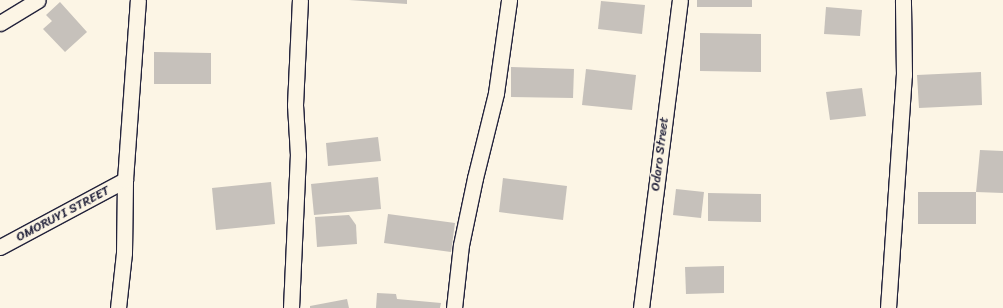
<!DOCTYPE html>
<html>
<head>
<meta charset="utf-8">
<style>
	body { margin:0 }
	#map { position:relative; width:1003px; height:308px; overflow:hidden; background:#fcf5e5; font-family:Sriracha,sans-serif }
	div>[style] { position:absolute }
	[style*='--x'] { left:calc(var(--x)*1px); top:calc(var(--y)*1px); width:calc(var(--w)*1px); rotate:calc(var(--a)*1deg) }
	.building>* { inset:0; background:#c6c1bb }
	.roads { filter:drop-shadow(1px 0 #22223b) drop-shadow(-1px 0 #22223b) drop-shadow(0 1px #22223b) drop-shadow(0 -1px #22223b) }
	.street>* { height:15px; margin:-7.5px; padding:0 7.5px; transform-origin:7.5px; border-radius:7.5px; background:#fcf5e5 }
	span { translate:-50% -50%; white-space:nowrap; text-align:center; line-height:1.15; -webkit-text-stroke:3px #fcf5e5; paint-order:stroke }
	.street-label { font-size:13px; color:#22223b }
</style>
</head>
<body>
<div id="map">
	<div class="building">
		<div style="clip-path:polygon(349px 0,407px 0,407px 4px)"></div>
		<div style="clip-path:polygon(697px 0,752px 0,752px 7px,697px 7px)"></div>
		<div style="clip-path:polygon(601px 1px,645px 5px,642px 34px,598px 29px)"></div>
		<div style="clip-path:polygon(60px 2px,87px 32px,65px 52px,43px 29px,52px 21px,46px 15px)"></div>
		<div style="clip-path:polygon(826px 7px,862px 10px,860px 36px,824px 34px)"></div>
		<div style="clip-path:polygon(700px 33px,761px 34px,761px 72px,700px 71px)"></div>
		<div style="clip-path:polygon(154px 52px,211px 53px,211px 84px,154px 84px)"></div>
		<div style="clip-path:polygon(511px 67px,574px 69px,573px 98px,511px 97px)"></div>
		<div style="clip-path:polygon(586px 69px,636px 75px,632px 110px,582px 105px)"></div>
		<div style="clip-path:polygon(981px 72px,982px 105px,919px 108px,917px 75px)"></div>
		<div style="clip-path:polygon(862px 88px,866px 116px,830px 120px,826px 92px)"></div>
		<div style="clip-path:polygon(378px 137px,381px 161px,328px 166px,326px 143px)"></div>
		<div style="clip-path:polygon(980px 150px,1003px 151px,1003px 193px,976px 192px)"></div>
		<div style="clip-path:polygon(378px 177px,381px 209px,314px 215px,311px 184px)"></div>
		<div style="clip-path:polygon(503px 178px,567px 186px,563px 220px,499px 212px)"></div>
		<div style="clip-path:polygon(271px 182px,275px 224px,216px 230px,212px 188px)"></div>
		<div style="clip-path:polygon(676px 189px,704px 192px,701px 218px,673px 215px)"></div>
		<div style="clip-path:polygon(918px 192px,976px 192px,976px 224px,918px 224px)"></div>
		<div style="clip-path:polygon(708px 193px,761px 194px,761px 222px,708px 221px)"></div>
		<div style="clip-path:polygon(388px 214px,455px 223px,451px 252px,384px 243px)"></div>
		<div style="clip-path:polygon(349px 215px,356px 225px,357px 244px,317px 247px,315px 217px)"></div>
		<div style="clip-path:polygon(724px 266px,724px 293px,686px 294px,685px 267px)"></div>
		<div style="clip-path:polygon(377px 293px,396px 294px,397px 299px,441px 303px,440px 308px,376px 308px)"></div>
		<div style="clip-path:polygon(347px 299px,349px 308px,310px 308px,310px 306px)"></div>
	</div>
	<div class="roads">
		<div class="street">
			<div style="--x:0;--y:23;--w:44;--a:-31.2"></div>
			<div style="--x:0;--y:247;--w:142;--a:-28.2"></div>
			<div style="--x:118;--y:308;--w:55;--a:-83.8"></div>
			<div style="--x:124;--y:253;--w:73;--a:-89.2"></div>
			<div style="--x:125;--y:180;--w:180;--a:-85.9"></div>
			<div style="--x:291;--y:308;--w:153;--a:-87.4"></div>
			<div style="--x:298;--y:155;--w:50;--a:-93.4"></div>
			<div style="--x:295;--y:105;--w:105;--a:-87.3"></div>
			<div style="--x:454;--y:308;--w:63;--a:-83.7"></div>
			<div style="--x:461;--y:245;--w:68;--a:-78.2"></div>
			<div style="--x:475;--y:178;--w:88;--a:-76.1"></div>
			<div style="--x:496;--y:93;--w:94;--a:-82"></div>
			<div style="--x:641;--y:308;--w:310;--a:-82.8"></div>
			<div style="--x:888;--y:308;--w:234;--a:-86.1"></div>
			<div style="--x:904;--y:75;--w:75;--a:-90.8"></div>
		</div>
	</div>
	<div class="street-label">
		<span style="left:660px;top:154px;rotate:-83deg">Odaro Street</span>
		<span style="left:63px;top:214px;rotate:-28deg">OMORUYI STREET</span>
	</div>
</div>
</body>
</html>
